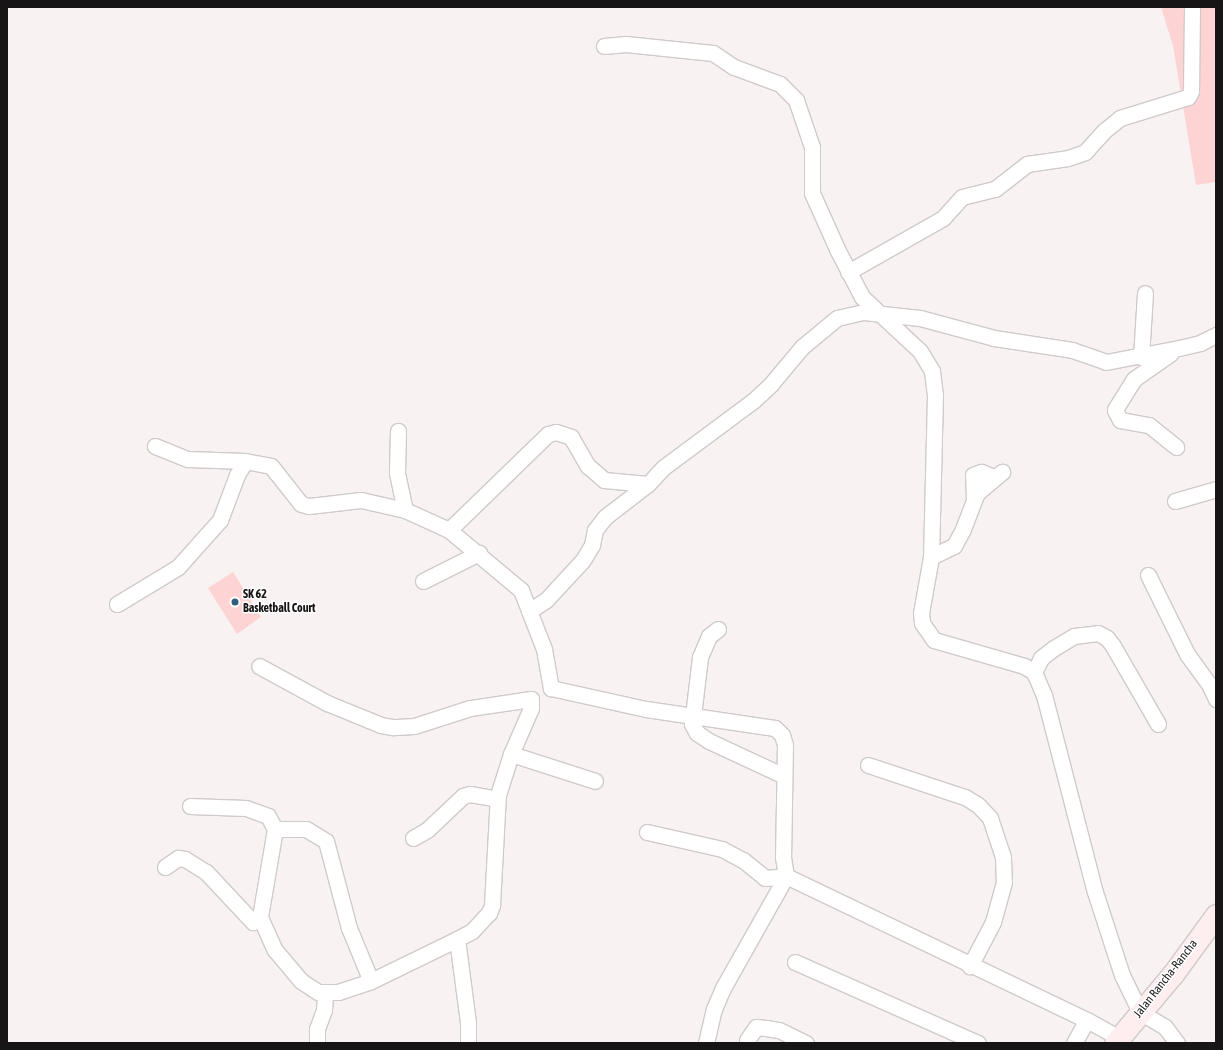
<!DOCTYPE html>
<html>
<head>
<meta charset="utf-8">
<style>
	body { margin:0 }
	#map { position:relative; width:1223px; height:1050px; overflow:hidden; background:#f9f2f2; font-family:"Asap Condensed",sans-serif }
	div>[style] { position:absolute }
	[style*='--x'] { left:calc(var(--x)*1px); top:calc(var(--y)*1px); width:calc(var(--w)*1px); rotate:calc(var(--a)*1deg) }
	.green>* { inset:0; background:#fed3d4 }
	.roads { filter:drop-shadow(1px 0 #d1caca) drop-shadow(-1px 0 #d1caca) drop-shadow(0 1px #d1caca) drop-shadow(0 -1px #d1caca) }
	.street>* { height:15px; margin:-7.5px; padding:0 7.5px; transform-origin:7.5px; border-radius:7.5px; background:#fff }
	.secondary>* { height:21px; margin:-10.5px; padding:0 10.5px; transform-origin:10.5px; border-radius:10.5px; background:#feeeef }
	.dots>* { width:11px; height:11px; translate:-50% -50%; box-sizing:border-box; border:2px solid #fff; border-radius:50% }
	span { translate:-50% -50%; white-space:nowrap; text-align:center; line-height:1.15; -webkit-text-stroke:3px #fff; paint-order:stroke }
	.poi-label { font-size:12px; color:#171515; font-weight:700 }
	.left { translate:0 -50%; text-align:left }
	.street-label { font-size:12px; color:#171515 }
	.frame { position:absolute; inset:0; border:8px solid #171515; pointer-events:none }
</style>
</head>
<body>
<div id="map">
	<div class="green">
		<div style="clip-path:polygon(1161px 7px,1216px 7px,1216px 182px,1196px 185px,1173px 46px)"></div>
		<div style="clip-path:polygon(233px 572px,261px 617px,237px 634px,208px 588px)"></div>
	</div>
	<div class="roads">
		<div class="street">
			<div style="--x:604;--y:46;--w:22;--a:-5"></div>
			<div style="--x:626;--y:44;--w:87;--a:5.9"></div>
			<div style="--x:713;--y:53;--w:25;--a:34"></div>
			<div style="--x:734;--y:67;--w:49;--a:20.3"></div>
			<div style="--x:780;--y:84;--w:23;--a:45"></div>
			<div style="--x:796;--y:100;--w:50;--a:71.2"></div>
			<div style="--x:812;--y:147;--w:46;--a:90"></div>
			<div style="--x:812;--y:193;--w:64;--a:65.9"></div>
			<div style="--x:838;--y:251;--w:52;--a:62.4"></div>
			<div style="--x:862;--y:297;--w:79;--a:43"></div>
			<div style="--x:920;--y:351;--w:23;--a:59"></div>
			<div style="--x:932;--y:371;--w:24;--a:83"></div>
			<div style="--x:935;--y:395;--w:162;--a:91.4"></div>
			<div style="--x:931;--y:557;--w:57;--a:100.1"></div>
			<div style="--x:921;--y:613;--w:10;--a:84"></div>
			<div style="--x:922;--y:623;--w:21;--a:55"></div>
			<div style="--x:934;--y:640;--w:94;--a:16.1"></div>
			<div style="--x:1024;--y:666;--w:12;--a:31"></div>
			<div style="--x:1034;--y:672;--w:25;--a:67"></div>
			<div style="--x:1044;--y:695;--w:203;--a:75.5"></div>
			<div style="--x:1095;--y:892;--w:87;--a:72"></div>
			<div style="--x:1122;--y:975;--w:41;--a:64.1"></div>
			<div style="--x:1140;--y:1012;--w:29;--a:31"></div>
			<div style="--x:1165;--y:1027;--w:20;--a:53"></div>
			<div style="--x:848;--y:272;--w:109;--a:-29.6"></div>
			<div style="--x:943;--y:218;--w:28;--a:-48"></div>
			<div style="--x:962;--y:197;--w:34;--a:-14"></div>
			<div style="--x:995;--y:189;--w:41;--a:-38"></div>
			<div style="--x:1027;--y:164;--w:41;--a:-8.3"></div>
			<div style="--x:1068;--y:158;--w:18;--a:-19"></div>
			<div style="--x:1085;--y:152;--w:28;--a:-48"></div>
			<div style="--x:1104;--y:131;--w:21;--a:-39"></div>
			<div style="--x:1120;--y:118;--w:71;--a:-17.2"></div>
			<div style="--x:1188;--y:97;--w:7;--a:-63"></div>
			<div style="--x:1191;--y:91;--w:84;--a:-89.3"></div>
			<div style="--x:1171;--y:353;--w:45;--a:144.9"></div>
			<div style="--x:1134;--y:379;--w:36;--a:122"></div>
			<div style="--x:1115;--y:410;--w:11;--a:63"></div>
			<div style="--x:1120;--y:420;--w:29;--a:10"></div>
			<div style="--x:1149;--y:425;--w:35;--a:39"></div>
			<div style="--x:1141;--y:357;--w:64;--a:-86.4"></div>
			<div style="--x:398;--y:431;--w:42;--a:91.4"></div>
			<div style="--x:397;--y:473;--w:38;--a:78"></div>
			<div style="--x:155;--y:446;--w:35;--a:22"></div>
			<div style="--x:188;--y:459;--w:57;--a:2"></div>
			<div style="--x:974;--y:499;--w:24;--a:-92"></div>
			<div style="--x:973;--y:475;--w:9;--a:-21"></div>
			<div style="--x:981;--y:472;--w:14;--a:21"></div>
			<div style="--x:1175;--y:501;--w:43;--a:-16.3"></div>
			<div style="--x:449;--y:530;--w:138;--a:-44.1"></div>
			<div style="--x:548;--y:434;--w:8;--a:-14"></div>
			<div style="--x:556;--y:432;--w:16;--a:18"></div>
			<div style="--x:571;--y:437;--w:34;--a:60"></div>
			<div style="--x:588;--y:466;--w:21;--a:41"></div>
			<div style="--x:604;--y:480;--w:44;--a:5.2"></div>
			<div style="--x:931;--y:557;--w:25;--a:-26"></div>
			<div style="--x:954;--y:546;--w:19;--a:-62"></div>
			<div style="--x:963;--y:529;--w:39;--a:-69"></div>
			<div style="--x:977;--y:493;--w:33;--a:-40"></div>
			<div style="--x:1148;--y:575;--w:88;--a:63.7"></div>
			<div style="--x:1187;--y:654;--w:37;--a:54"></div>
			<div style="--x:1209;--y:684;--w:17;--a:65"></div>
			<div style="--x:423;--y:581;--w:63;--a:-26.6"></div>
			<div style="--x:117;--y:604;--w:71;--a:-31.2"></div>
			<div style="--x:178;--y:567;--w:63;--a:-48.2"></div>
			<div style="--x:220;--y:520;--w:48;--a:-69.3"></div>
			<div style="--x:237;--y:475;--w:16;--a:-60"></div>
			<div style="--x:245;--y:461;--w:26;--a:11"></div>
			<div style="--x:271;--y:466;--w:48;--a:51.7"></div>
			<div style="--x:301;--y:504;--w:8;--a:14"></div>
			<div style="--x:309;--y:506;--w:52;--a:-6.6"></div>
			<div style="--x:361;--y:500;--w:45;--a:12.8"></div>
			<div style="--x:405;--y:510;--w:48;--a:24.4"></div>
			<div style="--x:449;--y:530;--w:94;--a:39.8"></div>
			<div style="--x:521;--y:590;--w:63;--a:68.7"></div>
			<div style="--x:544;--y:649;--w:40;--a:80"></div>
			<div style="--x:551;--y:688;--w:97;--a:12.5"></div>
			<div style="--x:646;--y:709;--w:130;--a:8.4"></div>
			<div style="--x:775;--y:728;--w:10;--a:45"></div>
			<div style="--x:782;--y:735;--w:10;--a:73"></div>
			<div style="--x:785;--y:745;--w:112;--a:91"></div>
			<div style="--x:783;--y:857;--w:19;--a:81"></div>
			<div style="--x:786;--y:876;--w:334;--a:25.6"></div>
			<div style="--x:1087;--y:1020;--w:37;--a:29"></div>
			<div style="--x:529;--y:611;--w:20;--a:-33"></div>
			<div style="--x:546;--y:600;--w:54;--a:-47.2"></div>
			<div style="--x:583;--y:560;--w:17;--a:-59"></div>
			<div style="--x:592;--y:545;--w:15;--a:-79"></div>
			<div style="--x:595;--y:530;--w:16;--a:-52"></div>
			<div style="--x:605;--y:517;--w:54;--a:-37.5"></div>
			<div style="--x:648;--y:484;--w:23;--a:-47"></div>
			<div style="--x:664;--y:467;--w:111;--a:-36.6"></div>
			<div style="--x:753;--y:401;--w:25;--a:-43"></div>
			<div style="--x:771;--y:384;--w:48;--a:-50"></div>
			<div style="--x:802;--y:347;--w:45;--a:-39.6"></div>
			<div style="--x:837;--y:318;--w:28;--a:-13"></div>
			<div style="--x:864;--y:312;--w:56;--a:6.1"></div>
			<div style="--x:920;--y:318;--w:77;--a:15.1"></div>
			<div style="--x:994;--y:338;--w:79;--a:8.7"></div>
			<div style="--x:1072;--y:350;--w:36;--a:19"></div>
			<div style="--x:1106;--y:362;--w:74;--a:-10.9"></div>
			<div style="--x:1179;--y:348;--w:22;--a:-13"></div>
			<div style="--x:1200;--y:343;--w:18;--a:-27"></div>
			<div style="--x:718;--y:629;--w:11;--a:142"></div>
			<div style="--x:709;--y:636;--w:23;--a:113"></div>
			<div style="--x:700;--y:657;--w:67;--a:96.8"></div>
			<div style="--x:692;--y:724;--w:10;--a:61"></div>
			<div style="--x:697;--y:733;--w:14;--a:34"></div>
			<div style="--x:709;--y:741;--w:83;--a:25"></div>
			<div style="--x:1034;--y:672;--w:16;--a:-63"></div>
			<div style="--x:1041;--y:658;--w:16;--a:-38"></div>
			<div style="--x:1054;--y:648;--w:23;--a:-31"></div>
			<div style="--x:1074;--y:636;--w:24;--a:-7"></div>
			<div style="--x:1098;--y:633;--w:10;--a:29"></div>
			<div style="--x:1107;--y:638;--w:10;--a:53"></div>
			<div style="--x:1113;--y:646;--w:90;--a:60"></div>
			<div style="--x:511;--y:754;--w:88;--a:17.8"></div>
			<div style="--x:868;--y:765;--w:102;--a:18.3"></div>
			<div style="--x:965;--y:797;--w:15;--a:32"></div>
			<div style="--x:978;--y:805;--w:18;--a:47"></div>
			<div style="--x:990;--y:818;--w:41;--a:71.6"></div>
			<div style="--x:1003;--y:857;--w:25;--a:88"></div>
			<div style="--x:1004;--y:882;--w:41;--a:105.4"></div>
			<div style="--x:993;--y:922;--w:50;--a:117.6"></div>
			<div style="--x:190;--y:806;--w:56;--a:2"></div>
			<div style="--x:246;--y:808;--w:23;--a:20"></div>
			<div style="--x:268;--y:816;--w:15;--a:62"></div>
			<div style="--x:275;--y:829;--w:89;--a:99.7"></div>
			<div style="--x:260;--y:917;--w:36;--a:66"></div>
			<div style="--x:275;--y:950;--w:40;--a:50"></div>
			<div style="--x:301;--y:981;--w:20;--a:33"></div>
			<div style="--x:318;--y:992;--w:20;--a:0"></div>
			<div style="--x:338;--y:992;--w:35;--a:-18"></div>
			<div style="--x:371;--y:981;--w:96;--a:-26"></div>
			<div style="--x:457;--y:939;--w:17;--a:-28"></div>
			<div style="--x:472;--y:931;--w:25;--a:-47"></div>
			<div style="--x:489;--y:913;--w:9;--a:-69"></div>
			<div style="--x:492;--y:905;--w:110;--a:-86.9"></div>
			<div style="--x:498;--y:795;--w:43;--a:-72.4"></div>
			<div style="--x:511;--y:754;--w:50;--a:-66.5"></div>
			<div style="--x:531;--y:708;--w:9;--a:-90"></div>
			<div style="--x:531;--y:699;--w:62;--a:171.6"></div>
			<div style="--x:470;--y:708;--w:59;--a:162.2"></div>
			<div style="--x:414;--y:726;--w:22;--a:177"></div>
			<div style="--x:392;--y:727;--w:11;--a:-170"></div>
			<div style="--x:381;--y:725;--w:58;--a:-157.8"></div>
			<div style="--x:327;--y:703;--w:77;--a:-151.4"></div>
			<div style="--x:275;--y:829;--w:31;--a:0"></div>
			<div style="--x:306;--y:829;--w:23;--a:31"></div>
			<div style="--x:326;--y:841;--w:90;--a:75.2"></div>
			<div style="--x:349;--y:928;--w:57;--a:67.5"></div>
			<div style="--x:647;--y:832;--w:77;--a:12.8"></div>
			<div style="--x:722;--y:849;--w:24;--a:28"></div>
			<div style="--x:743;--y:860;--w:28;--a:39"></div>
			<div style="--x:765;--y:878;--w:21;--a:-5"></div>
			<div style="--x:413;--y:838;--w:16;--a:-30"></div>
			<div style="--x:427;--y:830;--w:50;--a:-43.4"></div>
			<div style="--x:463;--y:796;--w:7;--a:-16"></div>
			<div style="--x:470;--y:794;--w:28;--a:10"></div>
			<div style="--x:165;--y:867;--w:16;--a:-35"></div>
			<div style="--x:178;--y:858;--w:7;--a:8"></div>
			<div style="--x:185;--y:859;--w:25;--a:32"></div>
			<div style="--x:206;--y:872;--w:69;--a:46.8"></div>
			<div style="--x:253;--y:922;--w:9;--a:-36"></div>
			<div style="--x:457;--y:939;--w:85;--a:82.5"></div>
			<div style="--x:468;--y:1023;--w:20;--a:90"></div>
			<div style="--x:795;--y:962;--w:200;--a:23.9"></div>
			<div style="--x:747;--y:1040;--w:16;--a:-55"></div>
			<div style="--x:756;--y:1027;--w:10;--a:6"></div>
			<div style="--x:766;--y:1028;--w:13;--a:9"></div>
			<div style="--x:779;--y:1030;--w:30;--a:26"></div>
			<div style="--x:317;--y:1043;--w:14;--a:-90"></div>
			<div style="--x:317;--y:1029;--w:20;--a:-70"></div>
			<div style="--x:324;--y:1010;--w:16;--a:-86"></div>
			<div style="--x:706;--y:1043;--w:35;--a:-77"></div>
			<div style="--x:714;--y:1009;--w:23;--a:-67"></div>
			<div style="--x:723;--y:988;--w:129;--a:-60.6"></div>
			<div style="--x:1074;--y:1043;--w:26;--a:-61"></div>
		</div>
		<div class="secondary">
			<div style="--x:1115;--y:1043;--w:90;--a:-50"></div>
			<div style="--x:1173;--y:974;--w:73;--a:-53.9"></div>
		</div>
	</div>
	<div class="dots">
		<div style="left:235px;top:602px;background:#2f617f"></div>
	</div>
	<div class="poi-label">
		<span class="left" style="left:243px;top:602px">SK 62<br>Basketball Court</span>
	</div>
	<div class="street-label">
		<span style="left:1166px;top:979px;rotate:-52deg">Jalan Rancha-Rancha</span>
	</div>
	<div class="frame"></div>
</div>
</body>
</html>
